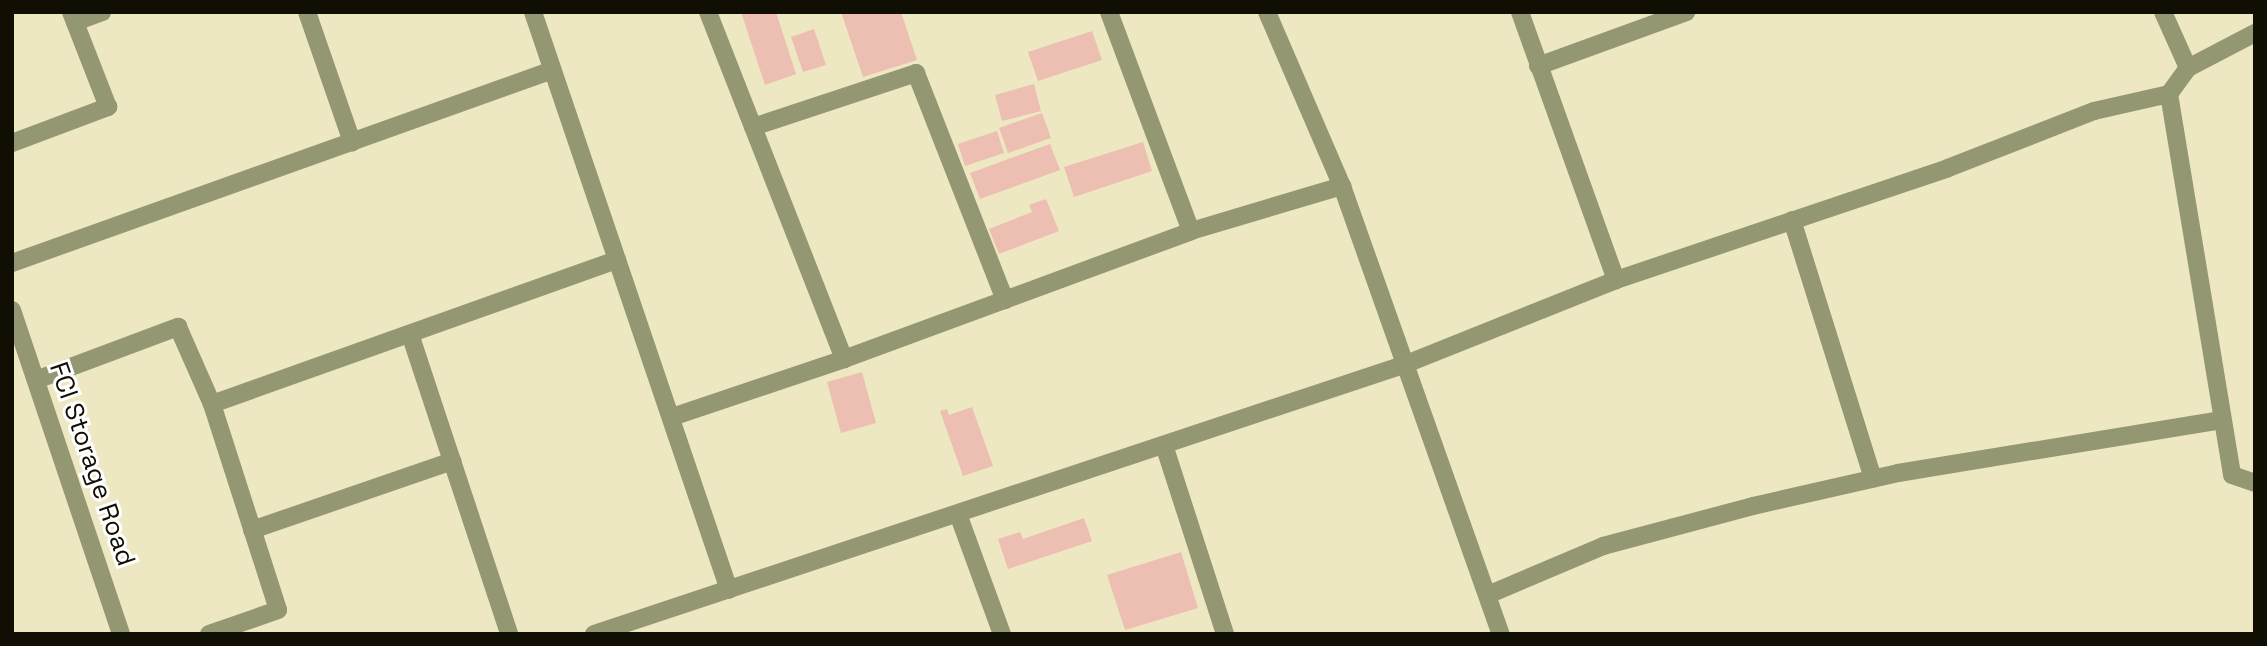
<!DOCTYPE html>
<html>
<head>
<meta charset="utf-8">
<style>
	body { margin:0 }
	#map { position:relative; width:2267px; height:646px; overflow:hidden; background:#ede7c2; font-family:"Space Grotesk",sans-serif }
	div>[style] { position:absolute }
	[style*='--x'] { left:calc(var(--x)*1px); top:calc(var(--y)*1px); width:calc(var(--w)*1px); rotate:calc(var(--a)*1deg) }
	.building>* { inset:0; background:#edbfb3 }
	.street>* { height:18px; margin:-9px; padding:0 9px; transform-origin:9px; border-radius:9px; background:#939772 }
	span { translate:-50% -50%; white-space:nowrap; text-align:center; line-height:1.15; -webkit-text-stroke:6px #fff; paint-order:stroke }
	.street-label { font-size:26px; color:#110f04 }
	.frame { position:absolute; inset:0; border:14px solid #110f04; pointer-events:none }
</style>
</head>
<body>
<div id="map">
	<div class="building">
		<div style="clip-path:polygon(741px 12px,776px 12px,796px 74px,765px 85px)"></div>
		<div style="clip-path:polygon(841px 12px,901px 12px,917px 60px,863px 77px)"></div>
		<div style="clip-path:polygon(814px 29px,826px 65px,803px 72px,791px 37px)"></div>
		<div style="clip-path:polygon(1092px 31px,1102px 60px,1038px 81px,1028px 52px)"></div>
		<div style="clip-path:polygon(1034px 84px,1041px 111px,1002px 121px,995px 95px)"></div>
		<div style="clip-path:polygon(1042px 113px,1051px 138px,1008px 153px,999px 128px)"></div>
		<div style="clip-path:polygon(997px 131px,1004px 153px,965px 166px,958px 144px)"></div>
		<div style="clip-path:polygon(1143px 142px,1152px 171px,1074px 197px,1064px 167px)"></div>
		<div style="clip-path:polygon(1050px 144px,1060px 170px,980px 199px,970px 173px)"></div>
		<div style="clip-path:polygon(1046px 199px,1059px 231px,999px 254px,989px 229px,1032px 212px,1029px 205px)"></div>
		<div style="clip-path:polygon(862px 372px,876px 423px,841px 433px,827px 382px)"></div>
		<div style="clip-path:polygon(972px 407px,993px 466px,963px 476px,940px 411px,947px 409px,949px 415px)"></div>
		<div style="clip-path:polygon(1084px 518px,1092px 541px,1008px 569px,998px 539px,1020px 532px,1023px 539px)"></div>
		<div style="clip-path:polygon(1181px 552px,1198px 608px,1125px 630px,1107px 575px)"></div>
	</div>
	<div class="street">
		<div style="--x:307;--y:12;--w:138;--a:70.9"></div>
		<div style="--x:533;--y:12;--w:610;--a:71.27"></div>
		<div style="--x:708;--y:12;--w:373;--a:68.6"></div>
		<div style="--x:1109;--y:12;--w:234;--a:69.5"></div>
		<div style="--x:1267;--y:12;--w:189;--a:66.7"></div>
		<div style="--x:1342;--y:186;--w:475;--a:70.5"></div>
		<div style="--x:1520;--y:12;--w:285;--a:70.3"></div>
		<div style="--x:2163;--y:12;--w:61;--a:65.9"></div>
		<div style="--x:75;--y:22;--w:29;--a:-20"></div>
		<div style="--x:1538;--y:66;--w:158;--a:-20"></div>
		<div style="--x:2169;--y:94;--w:386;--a:80.6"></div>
		<div style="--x:2232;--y:475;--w:24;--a:19"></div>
		<div style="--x:753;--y:127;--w:172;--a:-18.3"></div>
		<div style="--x:916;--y:73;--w:244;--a:68.6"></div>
		<div style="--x:12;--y:143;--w:103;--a:-20.6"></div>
		<div style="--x:108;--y:107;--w:102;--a:-111.3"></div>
		<div style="--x:1792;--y:220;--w:271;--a:72.6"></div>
		<div style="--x:12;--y:263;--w:571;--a:-19.64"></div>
		<div style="--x:12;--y:310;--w:342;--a:71.4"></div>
		<div style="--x:410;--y:334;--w:316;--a:71.7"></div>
		<div style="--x:36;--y:380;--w:152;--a:-20.5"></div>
		<div style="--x:178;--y:327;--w:84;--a:66.2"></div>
		<div style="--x:212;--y:404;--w:216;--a:72.2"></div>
		<div style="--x:278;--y:610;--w:73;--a:160.8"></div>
		<div style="--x:212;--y:404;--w:430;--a:-19.6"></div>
		<div style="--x:672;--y:417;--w:182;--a:-18.6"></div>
		<div style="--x:844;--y:359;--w:370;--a:-20.2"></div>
		<div style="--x:1191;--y:231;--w:158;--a:-16.6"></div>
		<div style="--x:1164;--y:445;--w:199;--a:72.1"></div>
		<div style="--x:958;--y:514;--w:128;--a:69.9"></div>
		<div style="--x:252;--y:530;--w:212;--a:-19"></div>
		<div style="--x:1490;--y:594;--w:123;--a:-23"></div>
		<div style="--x:1603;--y:546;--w:155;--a:-14.9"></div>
		<div style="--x:1753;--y:506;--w:149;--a:-12.8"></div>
		<div style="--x:1898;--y:473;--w:328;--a:-9.3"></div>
		<div style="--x:594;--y:634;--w:856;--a:-18.39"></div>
		<div style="--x:1406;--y:364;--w:226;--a:-21.8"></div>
		<div style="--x:1616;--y:280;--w:350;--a:-18.6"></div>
		<div style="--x:1948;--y:168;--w:157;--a:-21.3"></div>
		<div style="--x:2094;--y:111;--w:77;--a:-12.8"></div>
		<div style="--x:2169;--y:94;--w:32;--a:-54"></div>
		<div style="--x:2188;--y:68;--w:76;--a:-27.6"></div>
	</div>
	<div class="street-label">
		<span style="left:92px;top:464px;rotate:71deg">FCI Storage Road</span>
	</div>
	<div class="frame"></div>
</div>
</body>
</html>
